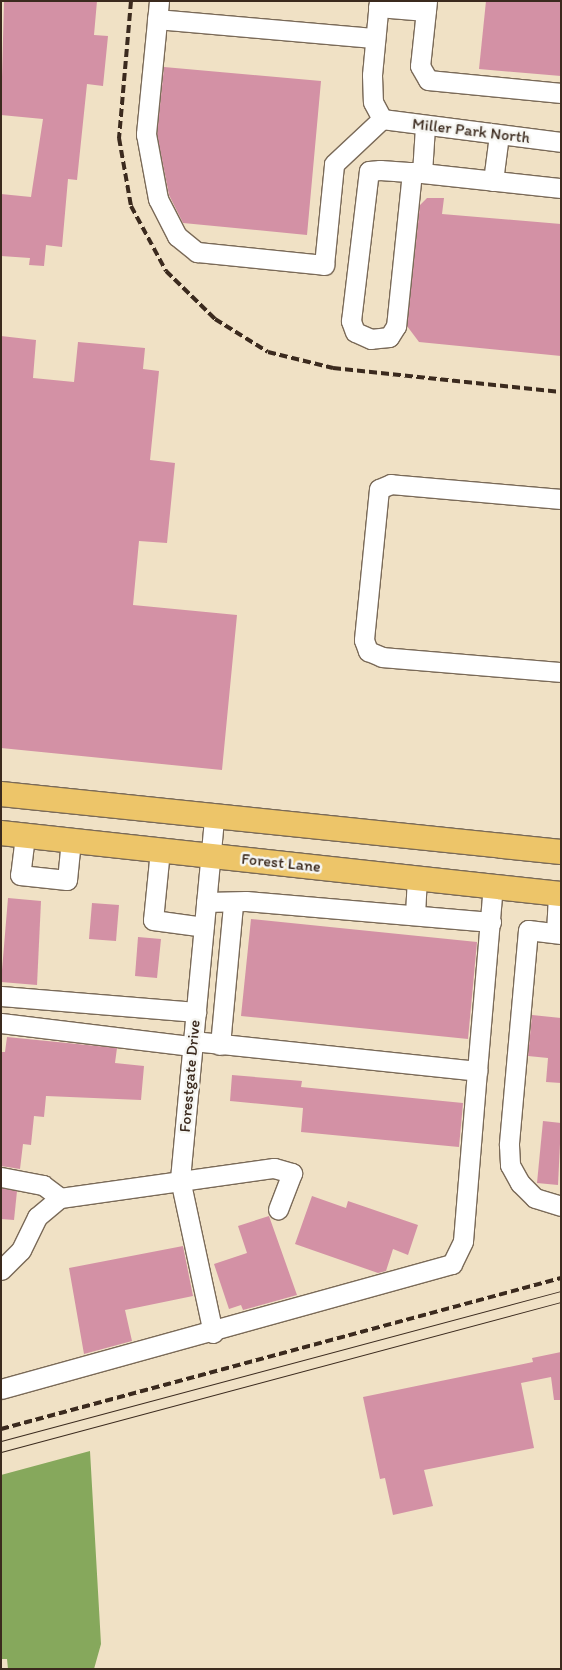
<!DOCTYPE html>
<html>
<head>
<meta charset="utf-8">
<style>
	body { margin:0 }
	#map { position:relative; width:562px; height:1670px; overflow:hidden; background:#f0e1c5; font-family:Itim,sans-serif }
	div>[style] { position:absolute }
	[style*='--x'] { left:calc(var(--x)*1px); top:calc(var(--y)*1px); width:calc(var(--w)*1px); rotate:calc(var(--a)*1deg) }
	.forest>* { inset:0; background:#86a85c }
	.building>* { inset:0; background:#d391a5 }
	.roads { filter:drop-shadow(1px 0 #7a6a58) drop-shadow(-1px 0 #7a6a58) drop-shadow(0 1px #7a6a58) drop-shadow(0 -1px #7a6a58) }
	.minor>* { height:19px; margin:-9.5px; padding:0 9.5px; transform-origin:9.5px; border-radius:9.5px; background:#fff }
	.major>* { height:24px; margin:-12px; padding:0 12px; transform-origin:12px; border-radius:12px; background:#edc569 }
	.tram>* { height:1px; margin:-0.5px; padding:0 0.5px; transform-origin:0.5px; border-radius:0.5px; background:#3b2a1e }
	.rail>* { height:4px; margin-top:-2px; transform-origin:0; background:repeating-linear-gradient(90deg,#3b2a1e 0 8px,transparent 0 12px) }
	span { translate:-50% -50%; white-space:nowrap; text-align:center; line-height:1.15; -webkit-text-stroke:5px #f6f6f2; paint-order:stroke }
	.street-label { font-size:16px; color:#3b2a1e }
	.frame { position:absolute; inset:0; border:2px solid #3b2a1e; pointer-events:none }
</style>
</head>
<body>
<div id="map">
	<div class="forest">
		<div style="clip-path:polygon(90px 1451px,101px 1644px,94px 1669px,8px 1669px,7px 1659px,1px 1659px,1px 1475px)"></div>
	</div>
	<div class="building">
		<div style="clip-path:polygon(4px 1px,97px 1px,94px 35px,108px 36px,103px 86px,87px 84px,77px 180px,68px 179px,62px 247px,46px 245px,44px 266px,29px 265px,30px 258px,1px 256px,1px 194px,31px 197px,43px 119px,1px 115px)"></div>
		<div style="clip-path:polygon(486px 1px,561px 1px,561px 76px,479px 69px)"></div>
		<div style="clip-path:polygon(164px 67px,321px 81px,307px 235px,183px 223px,169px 195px,157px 134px)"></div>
		<div style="clip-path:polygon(427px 198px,444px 198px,442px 214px,561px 224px,561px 356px,419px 342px,407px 326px,420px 205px)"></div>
		<div style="clip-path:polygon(1px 336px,36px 340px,33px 378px,74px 382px,78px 342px,145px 348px,143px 369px,159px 371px,150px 460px,175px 463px,167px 543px,139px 541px,133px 605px,237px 615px,222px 770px,1px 748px)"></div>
		<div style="clip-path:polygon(8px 898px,41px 901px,37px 985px,1px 982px)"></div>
		<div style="clip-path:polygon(92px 903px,119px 905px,116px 941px,89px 939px)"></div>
		<div style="clip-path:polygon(251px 919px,477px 942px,468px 1039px,241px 1016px)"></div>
		<div style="clip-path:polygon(138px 937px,161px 939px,157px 978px,135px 976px)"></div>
		<div style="clip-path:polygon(532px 1015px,561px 1018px,561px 1083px,546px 1082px,548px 1058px,528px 1056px)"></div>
		<div style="clip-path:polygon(7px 1037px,117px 1048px,115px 1063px,144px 1066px,141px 1100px,46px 1096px,44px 1117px,34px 1116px,31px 1145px,23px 1144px,20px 1169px,1px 1166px,1px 1052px,5px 1052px)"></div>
		<div style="clip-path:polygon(232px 1075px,302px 1081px,301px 1087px,463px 1103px,459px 1147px,301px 1132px,303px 1108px,230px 1101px)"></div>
		<div style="clip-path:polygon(543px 1121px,561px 1123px,558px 1185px,537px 1183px)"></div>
		<div style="clip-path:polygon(1px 1188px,17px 1191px,14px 1220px,1px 1219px)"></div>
		<div style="clip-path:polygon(312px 1196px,346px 1208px,348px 1201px,418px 1225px,408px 1255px,393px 1249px,386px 1271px,378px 1273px,295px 1244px)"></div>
		<div style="clip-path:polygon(269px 1216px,297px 1295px,243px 1310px,241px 1305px,229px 1309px,214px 1264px,247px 1253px,238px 1226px)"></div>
		<div style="clip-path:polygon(183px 1246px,193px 1296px,125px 1310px,132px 1341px,84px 1354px,69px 1268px)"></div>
		<div style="clip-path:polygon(561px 1352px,561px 1400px,554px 1400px,551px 1377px,521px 1383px,534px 1448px,424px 1470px,433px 1506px,393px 1515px,385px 1478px,380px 1479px,363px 1397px,533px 1362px,532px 1358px)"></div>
	</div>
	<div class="roads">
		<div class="minor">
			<div style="--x:159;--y:1;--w:134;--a:95.6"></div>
			<div style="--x:146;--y:134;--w:66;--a:79.5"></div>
			<div style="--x:158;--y:199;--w:42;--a:62.8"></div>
			<div style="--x:177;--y:236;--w:26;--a:39"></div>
			<div style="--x:197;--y:252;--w:128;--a:5.8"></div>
			<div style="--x:324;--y:265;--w:101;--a:-84.3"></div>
			<div style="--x:334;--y:164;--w:66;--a:-43.2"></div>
			<div style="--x:379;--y:1;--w:74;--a:95.4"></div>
			<div style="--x:372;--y:75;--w:27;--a:88"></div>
			<div style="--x:373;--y:102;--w:19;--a:62"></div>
			<div style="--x:427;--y:1;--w:65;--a:96.1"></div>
			<div style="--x:420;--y:66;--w:16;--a:60"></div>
			<div style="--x:428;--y:80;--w:134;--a:5.6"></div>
			<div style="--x:378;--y:7;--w:48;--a:4.8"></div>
			<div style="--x:157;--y:19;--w:219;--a:5"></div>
			<div style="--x:382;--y:119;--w:180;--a:7.3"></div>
			<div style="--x:412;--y:172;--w:155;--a:95.9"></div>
			<div style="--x:396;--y:326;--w:13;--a:122"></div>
			<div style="--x:389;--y:337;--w:18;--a:174"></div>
			<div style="--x:371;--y:339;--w:17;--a:-156"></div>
			<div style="--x:355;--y:332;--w:12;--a:-110"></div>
			<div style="--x:351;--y:321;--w:151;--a:-83.2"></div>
			<div style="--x:369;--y:171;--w:11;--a:-5"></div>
			<div style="--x:380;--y:170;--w:32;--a:4"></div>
			<div style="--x:412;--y:172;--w:10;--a:6"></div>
			<div style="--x:422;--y:173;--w:47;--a:-86.3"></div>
			<div style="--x:422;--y:173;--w:140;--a:6.2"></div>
			<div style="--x:493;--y:181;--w:46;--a:-82.6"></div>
			<div style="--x:561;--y:499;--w:171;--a:-175"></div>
			<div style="--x:391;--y:484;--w:13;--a:157"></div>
			<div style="--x:379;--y:489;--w:152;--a:95.7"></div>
			<div style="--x:364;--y:640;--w:12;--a:70"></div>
			<div style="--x:368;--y:651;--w:15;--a:23"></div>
			<div style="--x:382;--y:657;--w:180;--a:4.8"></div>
			<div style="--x:25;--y:836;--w:39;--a:97"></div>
			<div style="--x:20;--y:875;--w:47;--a:6.1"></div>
			<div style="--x:67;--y:880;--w:40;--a:-84.3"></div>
			<div style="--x:160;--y:850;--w:70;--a:95.7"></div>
			<div style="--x:153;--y:920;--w:51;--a:7.8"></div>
			<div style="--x:206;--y:902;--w:40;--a:-1.4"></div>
			<div style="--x:246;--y:901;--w:246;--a:4.9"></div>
			<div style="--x:415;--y:915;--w:38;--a:-87"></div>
			<div style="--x:556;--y:933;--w:39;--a:-87"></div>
			<div style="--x:561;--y:934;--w:33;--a:-173"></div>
			<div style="--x:528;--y:930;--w:216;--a:95.1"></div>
			<div style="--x:509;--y:1145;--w:20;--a:87"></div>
			<div style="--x:510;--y:1165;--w:21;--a:61"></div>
			<div style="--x:520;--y:1183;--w:21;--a:45"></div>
			<div style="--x:535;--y:1198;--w:27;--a:17"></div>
			<div style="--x:1;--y:996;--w:196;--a:4.7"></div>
			<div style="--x:1;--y:1023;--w:192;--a:6.9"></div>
			<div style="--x:193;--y:1041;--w:286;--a:6"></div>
			<div style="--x:477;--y:1071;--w:186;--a:-85.1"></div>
			<div style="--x:220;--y:1045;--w:141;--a:-84.7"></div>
			<div style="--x:1;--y:1177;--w:43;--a:10.8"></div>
			<div style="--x:43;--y:1185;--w:21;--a:37"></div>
			<div style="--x:1;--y:1270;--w:28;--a:-45"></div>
			<div style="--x:21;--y:1250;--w:37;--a:-64"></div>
			<div style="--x:37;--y:1217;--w:30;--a:-40"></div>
			<div style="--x:60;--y:1198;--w:216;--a:-8"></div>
			<div style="--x:274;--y:1168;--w:19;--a:16"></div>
			<div style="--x:292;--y:1173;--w:39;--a:111"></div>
			<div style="--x:213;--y:1333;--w:157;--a:-102.1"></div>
			<div style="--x:180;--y:1179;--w:364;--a:-84.6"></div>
			<div style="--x:1;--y:1389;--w:468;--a:-15.5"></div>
			<div style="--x:452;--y:1264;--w:25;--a:-64"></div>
			<div style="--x:463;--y:1241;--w:171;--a:-85.3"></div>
		</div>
		<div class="major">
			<div style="--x:1;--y:794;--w:563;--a:5.91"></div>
			<div style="--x:1;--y:833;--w:563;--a:6.22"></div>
		</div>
	</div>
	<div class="tram">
		<div style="--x:1;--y:1441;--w:580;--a:-15"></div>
		<div style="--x:1;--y:1452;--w:580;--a:-15"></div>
	</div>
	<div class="rail">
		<div style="--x:131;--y:1;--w:138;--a:95"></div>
		<div style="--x:119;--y:138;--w:69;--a:80"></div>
		<div style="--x:131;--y:206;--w:74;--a:61.7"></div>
		<div style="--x:166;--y:271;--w:69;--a:44.4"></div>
		<div style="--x:215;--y:319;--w:62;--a:31.9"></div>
		<div style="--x:268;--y:352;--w:67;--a:13.8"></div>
		<div style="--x:333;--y:368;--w:229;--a:6"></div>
		<div style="--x:1;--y:1429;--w:580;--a:-15.09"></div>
	</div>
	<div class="street-label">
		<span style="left:471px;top:131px;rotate:7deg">Miller Park North</span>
		<span style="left:281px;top:863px;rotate:6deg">Forest Lane</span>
		<span style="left:190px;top:1076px;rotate:-85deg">Forestgate Drive</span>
	</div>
	<div class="frame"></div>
</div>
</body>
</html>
